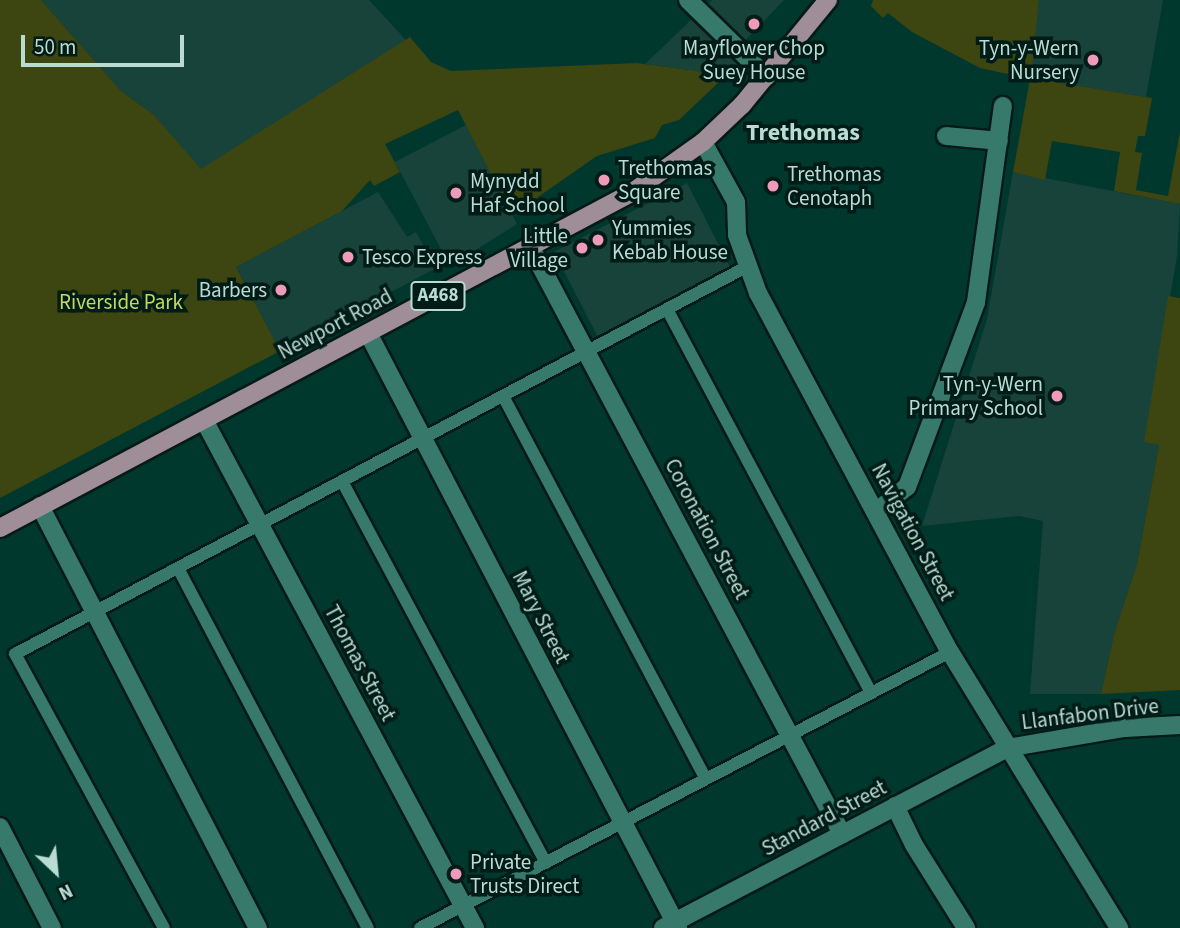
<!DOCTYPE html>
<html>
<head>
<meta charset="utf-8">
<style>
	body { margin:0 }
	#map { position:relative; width:1180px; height:928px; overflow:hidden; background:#00382e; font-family:"Source Sans 3",sans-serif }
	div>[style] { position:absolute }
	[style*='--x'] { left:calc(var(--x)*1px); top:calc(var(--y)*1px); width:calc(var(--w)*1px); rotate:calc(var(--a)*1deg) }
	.built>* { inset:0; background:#18433a }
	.green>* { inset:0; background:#3d4510 }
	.roads { filter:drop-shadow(2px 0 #061b17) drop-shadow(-2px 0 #061b17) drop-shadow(0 2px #061b17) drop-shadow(0 -2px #061b17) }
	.lane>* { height:12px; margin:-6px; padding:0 6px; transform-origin:6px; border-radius:6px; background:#377a6c }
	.street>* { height:18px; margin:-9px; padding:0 9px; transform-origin:9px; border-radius:9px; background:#377a6c }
	.secondary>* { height:18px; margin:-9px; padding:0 9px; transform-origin:9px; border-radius:9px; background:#377a6c }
	.primary>* { height:18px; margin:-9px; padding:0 9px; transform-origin:9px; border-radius:9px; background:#9f8e98 }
	.dots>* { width:19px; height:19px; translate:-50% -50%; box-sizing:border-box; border:4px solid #011c17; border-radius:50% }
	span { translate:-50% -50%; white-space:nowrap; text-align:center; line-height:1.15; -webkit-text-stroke:7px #011c17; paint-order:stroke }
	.shield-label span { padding:2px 5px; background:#011c17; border:2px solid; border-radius:5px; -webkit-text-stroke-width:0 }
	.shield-label { font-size:19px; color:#badbd2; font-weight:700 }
	.poi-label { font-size:21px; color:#badbd2 }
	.right { translate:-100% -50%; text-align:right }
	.left { translate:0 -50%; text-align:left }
	.park-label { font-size:21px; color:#c5d85e }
	.street-label { font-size:21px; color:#badbd2 }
	.quarter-label { font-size:24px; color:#badbd2; font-weight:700 }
	.north { position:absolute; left:21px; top:837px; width:70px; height:70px; -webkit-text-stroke:5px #011c17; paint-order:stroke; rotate:154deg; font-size:19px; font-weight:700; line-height:28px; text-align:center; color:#badbd2 }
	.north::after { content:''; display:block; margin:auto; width:24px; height:32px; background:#badbd2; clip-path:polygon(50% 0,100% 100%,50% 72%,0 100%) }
	.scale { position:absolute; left:21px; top:35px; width:163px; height:32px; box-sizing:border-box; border:4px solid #badbd2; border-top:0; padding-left:9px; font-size:21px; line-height:24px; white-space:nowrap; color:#badbd2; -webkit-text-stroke:5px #011c17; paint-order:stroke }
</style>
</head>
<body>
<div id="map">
	<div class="built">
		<div style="clip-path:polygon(41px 0,369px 0,406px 40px,201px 170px,153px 114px,121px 91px)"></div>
		<div style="clip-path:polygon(712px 0,784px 0,738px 48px,746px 56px,719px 82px,697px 71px,645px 64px)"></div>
		<div style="clip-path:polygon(1039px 0,1163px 0,1146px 97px,1030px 78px)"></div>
		<div style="clip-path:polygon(466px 125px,517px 224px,450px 266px,395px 162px)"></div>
		<div style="clip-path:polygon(1013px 172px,1180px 204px,1177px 256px,1145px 442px,1159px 445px,1137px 564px,1114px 634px,1101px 694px,1030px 694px,1043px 521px,1019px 516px,922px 526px,987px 319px)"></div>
		<div style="clip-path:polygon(687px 183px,732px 271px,599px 339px,554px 252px)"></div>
		<div style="clip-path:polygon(378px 192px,407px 237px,416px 232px,436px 268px,280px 351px,236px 267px)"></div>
	</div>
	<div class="green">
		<div style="clip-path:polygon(0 0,41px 0,121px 91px,153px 114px,201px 169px,410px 37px,431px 62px,451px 71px,637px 63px,697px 71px,719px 82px,679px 120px,662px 125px,655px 138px,597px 156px,512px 215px,458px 110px,385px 144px,400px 172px,374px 186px,370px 180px,342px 211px,236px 267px,280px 351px,0 498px)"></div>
		<div style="clip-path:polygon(873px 0,1039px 0,1031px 78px,1152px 98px,1145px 136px,1138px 136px,1135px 152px,1142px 153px,1136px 190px,1168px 196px,1180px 132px,1180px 204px,1114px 191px,1120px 152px,1052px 141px,1045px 180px,1013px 172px,1030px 79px,980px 68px,912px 32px,888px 13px,883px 18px,871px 6px)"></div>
		<div style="clip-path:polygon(1168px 296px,1180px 298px,1180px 690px,1101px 694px,1114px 634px,1137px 564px,1159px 445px,1144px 442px)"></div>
	</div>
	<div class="roads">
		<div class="lane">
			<div style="--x:667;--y:309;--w:435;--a:62"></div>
			<div style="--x:503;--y:396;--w:433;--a:62.1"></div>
			<div style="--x:342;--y:481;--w:433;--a:61.9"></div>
			<div style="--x:178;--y:568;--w:407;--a:62.2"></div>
			<div style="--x:164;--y:928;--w:312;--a:-118.5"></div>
			<div style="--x:15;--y:654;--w:829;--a:-27.89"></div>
			<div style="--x:420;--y:928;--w:598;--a:-27.51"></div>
		</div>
		<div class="street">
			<div style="--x:688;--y:0;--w:110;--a:44.3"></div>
			<div style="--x:946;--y:136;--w:53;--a:5.4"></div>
			<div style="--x:703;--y:142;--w:68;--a:61.2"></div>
			<div style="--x:736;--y:202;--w:33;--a:88"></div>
			<div style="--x:737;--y:235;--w:62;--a:70.1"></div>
			<div style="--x:758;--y:293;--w:407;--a:61.9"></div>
			<div style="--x:950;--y:652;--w:324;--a:58.5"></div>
			<div style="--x:530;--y:246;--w:666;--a:62.05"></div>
			<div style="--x:368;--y:333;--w:671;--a:62.48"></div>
			<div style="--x:204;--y:420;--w:576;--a:61.92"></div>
			<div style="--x:40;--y:506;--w:475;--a:62.7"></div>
			<div style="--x:877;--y:511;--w:38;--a:-39"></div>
			<div style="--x:907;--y:487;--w:197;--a:-69.5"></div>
			<div style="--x:976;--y:302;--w:198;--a:-82.2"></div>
			<div style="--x:895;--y:806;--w:43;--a:64"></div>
			<div style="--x:914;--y:845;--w:98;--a:57.9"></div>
			<div style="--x:0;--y:827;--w:114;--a:62.8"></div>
		</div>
		<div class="secondary">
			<div style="--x:663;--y:928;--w:388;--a:-27.6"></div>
			<div style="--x:1007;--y:748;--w:119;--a:-9.7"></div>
			<div style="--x:1124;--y:728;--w:56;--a:-3.1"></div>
		</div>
		<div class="primary">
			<div style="--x:0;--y:528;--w:714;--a:-27.96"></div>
			<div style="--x:631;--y:193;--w:88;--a:-35.3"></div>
			<div style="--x:703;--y:142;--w:54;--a:-43.5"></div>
			<div style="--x:742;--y:105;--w:136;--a:-50.7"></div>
		</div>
	</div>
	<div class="dots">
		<div style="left:754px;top:24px;background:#ef9ab8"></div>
		<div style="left:1093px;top:60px;background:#ef9ab8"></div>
		<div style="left:604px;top:180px;background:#ef9ab8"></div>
		<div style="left:773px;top:186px;background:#ef9ab8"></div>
		<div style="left:456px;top:193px;background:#ef9ab8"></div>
		<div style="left:598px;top:240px;background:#ef9ab8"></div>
		<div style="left:582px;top:248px;background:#ef9ab8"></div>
		<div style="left:348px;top:257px;background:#ef9ab8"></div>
		<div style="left:281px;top:290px;background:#ef9ab8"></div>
		<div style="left:1057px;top:396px;background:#ef9ab8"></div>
		<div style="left:456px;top:874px;background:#ef9ab8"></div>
	</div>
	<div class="shield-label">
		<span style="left:438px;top:296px">A468</span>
	</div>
	<div class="poi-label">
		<span style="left:754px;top:60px">Mayflower Chop<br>Suey House</span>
		<span class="right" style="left:1079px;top:60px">Tyn-y-Wern<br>Nursery</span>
		<span class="left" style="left:618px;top:180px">Trethomas<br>Square</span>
		<span class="left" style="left:787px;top:186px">Trethomas<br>Cenotaph</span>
		<span class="left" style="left:470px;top:193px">Mynydd<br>Haf School</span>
		<span class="left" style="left:612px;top:240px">Yummies<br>Kebab House</span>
		<span class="right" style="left:568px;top:248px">Little<br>Village</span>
		<span class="left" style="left:362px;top:257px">Tesco Express</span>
		<span class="right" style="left:267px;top:290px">Barbers</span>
		<span class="right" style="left:1043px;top:396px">Tyn-y-Wern<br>Primary School</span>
		<span class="left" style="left:470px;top:874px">Private<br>Trusts Direct</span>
	</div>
	<div class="park-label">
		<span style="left:121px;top:302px">Riverside Park</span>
	</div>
	<div class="street-label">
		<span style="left:335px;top:324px;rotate:-28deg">Newport Road</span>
		<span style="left:707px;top:529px;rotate:62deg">Coronation Street</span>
		<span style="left:913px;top:532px;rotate:62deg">Navigation Street</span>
		<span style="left:541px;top:617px;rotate:63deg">Mary Street</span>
		<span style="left:360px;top:663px;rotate:62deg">Thomas Street</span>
		<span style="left:1090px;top:714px;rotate:-7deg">Llanfabon Drive</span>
		<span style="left:824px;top:818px;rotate:-28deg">Standard Street</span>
	</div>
	<div class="quarter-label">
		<span style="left:803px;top:133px">Trethomas</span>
	</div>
	<div class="north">N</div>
	<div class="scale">50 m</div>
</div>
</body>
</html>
